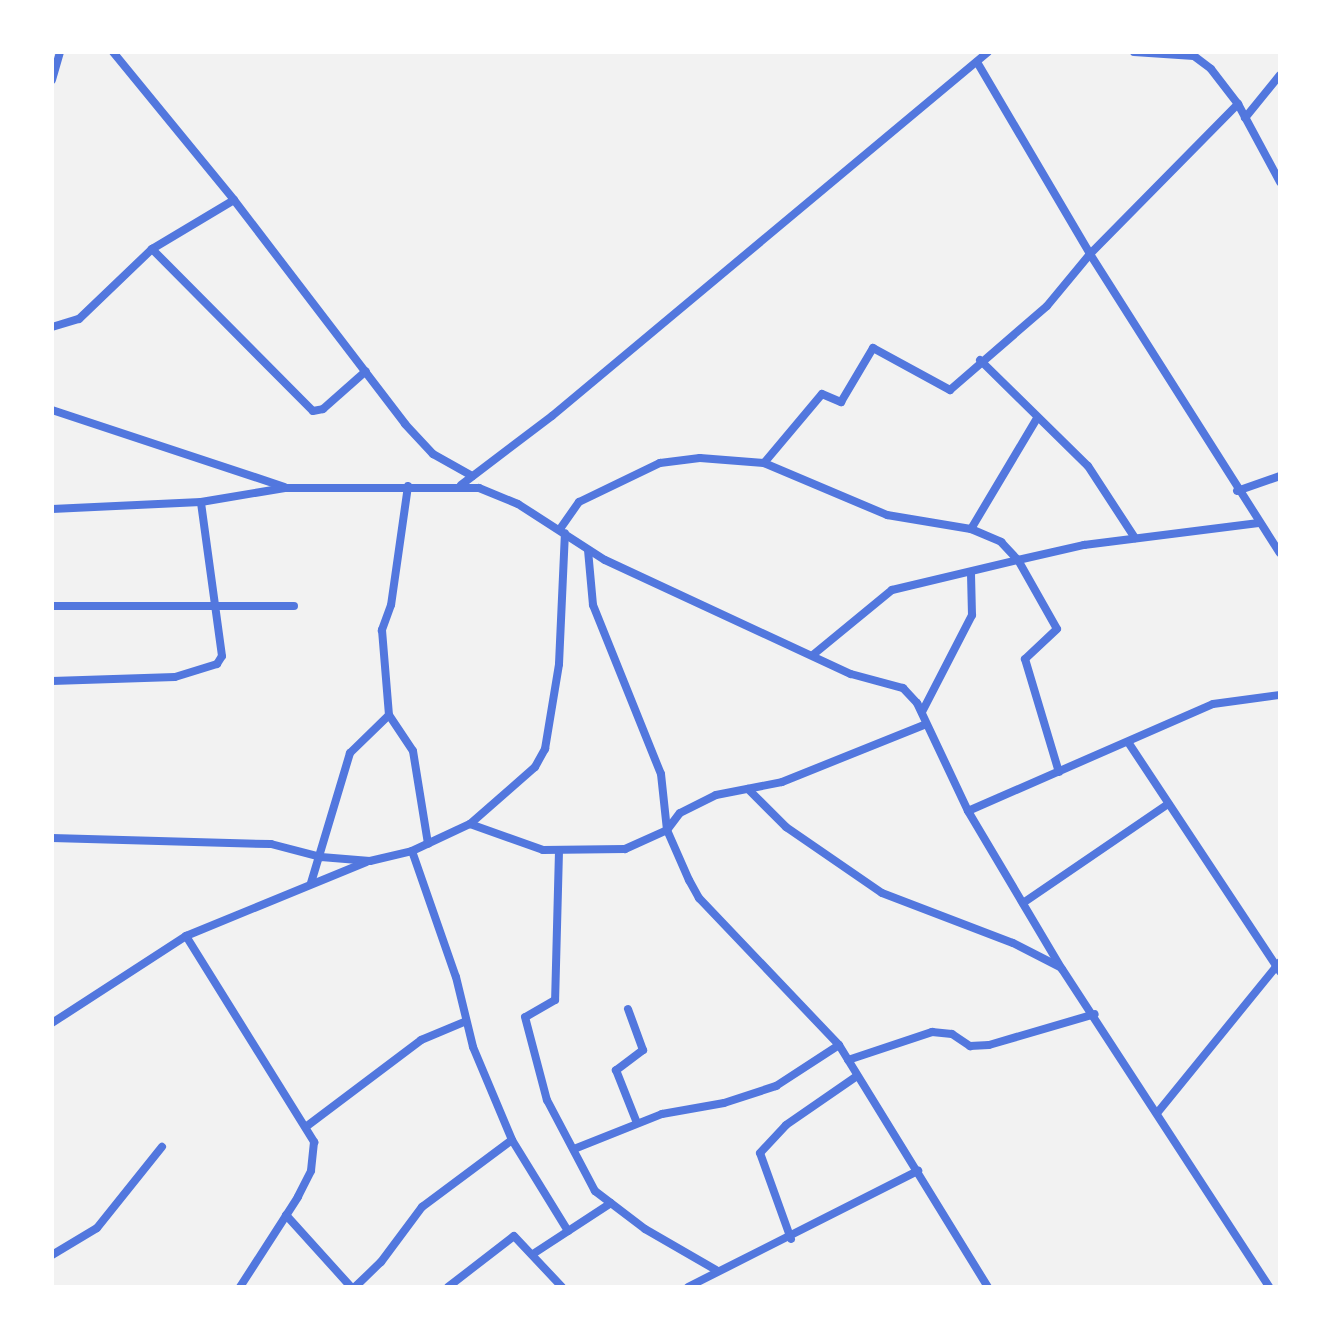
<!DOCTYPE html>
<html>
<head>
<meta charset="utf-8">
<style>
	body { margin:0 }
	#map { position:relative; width:1332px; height:1339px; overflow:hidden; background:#f2f2f2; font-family:"Exo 2",sans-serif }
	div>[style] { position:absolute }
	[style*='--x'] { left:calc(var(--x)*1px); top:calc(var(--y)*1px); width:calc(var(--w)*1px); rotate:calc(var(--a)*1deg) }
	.minor>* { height:8px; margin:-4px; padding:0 4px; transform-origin:4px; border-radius:4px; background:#5277de }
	span { translate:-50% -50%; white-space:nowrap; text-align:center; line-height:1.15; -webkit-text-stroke:7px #fff; paint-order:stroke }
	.frame { position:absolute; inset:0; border:54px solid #fff; pointer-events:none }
</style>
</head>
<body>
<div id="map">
	<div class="minor">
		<div style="--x:113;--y:52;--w:191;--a:50.7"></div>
		<div style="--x:234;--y:200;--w:282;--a:52.6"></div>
		<div style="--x:405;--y:424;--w:41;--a:47"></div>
		<div style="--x:433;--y:454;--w:45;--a:29.4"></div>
		<div style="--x:1134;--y:52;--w:60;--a:3.8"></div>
		<div style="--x:1194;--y:56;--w:21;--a:37"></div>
		<div style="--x:1211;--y:69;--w:44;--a:52.4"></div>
		<div style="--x:1238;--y:104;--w:89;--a:61.7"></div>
		<div style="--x:977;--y:62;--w:223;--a:59.5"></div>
		<div style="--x:1090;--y:254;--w:354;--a:57.6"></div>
		<div style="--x:52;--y:80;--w:29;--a:-74"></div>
		<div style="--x:1245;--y:118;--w:55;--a:-50.9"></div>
		<div style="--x:234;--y:200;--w:96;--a:149.1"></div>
		<div style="--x:152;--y:249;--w:228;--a:45.2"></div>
		<div style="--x:313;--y:411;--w:10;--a:-11"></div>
		<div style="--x:323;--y:409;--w:57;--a:-41.5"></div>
		<div style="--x:52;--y:327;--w:28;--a:-17"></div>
		<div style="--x:79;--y:319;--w:101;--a:-43.8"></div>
		<div style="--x:980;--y:360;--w:151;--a:44.5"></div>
		<div style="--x:1088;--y:466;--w:86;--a:56.9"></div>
		<div style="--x:52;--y:410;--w:245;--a:18.3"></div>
		<div style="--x:764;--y:463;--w:90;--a:-50"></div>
		<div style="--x:822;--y:394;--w:21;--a:23"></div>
		<div style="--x:841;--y:402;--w:63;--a:-59.3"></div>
		<div style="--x:873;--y:348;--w:88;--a:28.6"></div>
		<div style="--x:950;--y:390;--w:128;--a:-40.9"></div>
		<div style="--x:1047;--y:306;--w:67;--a:-50.4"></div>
		<div style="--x:1090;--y:254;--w:211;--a:-45.4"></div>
		<div style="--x:461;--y:485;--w:114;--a:-37.2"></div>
		<div style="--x:552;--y:416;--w:568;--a:-39.86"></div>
		<div style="--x:408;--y:486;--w:120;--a:98.1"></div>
		<div style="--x:391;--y:605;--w:27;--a:110"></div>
		<div style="--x:382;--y:630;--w:85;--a:85.3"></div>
		<div style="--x:389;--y:715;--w:43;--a:56.3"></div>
		<div style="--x:413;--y:751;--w:94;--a:80.8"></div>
		<div style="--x:1237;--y:491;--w:46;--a:-19.2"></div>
		<div style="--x:52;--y:509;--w:149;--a:-2.7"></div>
		<div style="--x:201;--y:502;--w:85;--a:-9.5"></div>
		<div style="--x:285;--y:488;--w:194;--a:0"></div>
		<div style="--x:479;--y:488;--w:42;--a:22.3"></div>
		<div style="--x:518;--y:504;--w:103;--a:32.8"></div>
		<div style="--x:605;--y:560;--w:271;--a:24.9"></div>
		<div style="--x:851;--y:674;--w:54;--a:15.1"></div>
		<div style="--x:903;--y:688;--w:21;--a:47"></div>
		<div style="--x:917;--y:703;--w:119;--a:64.7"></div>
		<div style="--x:968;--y:811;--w:184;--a:59.3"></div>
		<div style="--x:1062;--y:969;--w:379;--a:56.9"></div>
		<div style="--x:560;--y:529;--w:33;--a:-55"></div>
		<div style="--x:579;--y:502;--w:90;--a:-25.7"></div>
		<div style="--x:660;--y:463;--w:40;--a:-7.1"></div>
		<div style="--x:700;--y:458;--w:64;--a:4.5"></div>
		<div style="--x:764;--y:463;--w:134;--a:22.9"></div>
		<div style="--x:887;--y:515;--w:85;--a:9.5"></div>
		<div style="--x:971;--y:529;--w:33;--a:23"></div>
		<div style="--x:1001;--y:542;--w:25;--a:47"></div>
		<div style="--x:1018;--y:560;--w:68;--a:-12.8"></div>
		<div style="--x:1084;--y:545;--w:176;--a:-7.2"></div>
		<div style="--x:971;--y:529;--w:127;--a:-59.2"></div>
		<div style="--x:588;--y:550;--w:55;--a:84.8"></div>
		<div style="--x:593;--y:605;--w:182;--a:68.1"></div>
		<div style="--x:661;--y:774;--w:56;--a:83.9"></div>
		<div style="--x:667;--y:830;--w:55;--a:66.3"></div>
		<div style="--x:689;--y:880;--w:21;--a:61"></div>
		<div style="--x:699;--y:898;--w:203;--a:46.4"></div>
		<div style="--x:839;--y:1045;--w:284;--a:58.4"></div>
		<div style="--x:52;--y:606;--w:242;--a:0"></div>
		<div style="--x:814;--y:654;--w:101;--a:-39.4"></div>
		<div style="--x:892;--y:590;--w:130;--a:-13.4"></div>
		<div style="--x:1018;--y:560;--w:79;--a:60.5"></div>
		<div style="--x:1057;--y:629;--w:44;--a:136.8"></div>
		<div style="--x:1025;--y:659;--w:118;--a:73.3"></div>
		<div style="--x:52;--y:681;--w:123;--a:-1.9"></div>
		<div style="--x:175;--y:677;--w:44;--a:-17.2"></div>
		<div style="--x:217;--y:664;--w:9;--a:-58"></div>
		<div style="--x:222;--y:656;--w:155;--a:-97.8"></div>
		<div style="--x:922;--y:712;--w:109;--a:-62.7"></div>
		<div style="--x:972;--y:615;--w:42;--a:-91.4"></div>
		<div style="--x:1128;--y:742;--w:276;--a:56.5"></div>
		<div style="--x:748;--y:789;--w:54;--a:45"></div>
		<div style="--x:786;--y:827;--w:116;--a:34.5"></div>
		<div style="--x:882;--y:893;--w:140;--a:20.9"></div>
		<div style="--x:1013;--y:943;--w:53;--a:27.1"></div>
		<div style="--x:968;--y:811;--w:267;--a:-23.6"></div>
		<div style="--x:1213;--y:704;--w:68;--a:-7.7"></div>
		<div style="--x:470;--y:824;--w:77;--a:19.6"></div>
		<div style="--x:543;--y:850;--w:82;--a:-0.7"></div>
		<div style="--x:625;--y:849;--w:46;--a:-24.3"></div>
		<div style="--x:667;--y:830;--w:21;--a:-53"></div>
		<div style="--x:680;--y:813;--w:40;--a:-26.6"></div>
		<div style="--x:716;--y:795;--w:67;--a:-11.1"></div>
		<div style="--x:782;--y:782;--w:155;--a:-21.9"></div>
		<div style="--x:52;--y:838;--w:219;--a:1.6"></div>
		<div style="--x:271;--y:844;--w:52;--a:14.6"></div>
		<div style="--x:321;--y:857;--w:49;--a:4.7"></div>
		<div style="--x:370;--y:861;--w:43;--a:-13.4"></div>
		<div style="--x:412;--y:851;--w:64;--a:-25"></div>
		<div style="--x:470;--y:824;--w:86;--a:-41.2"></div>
		<div style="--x:535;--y:767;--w:21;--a:-61"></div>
		<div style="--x:545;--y:749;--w:86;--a:-80.6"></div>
		<div style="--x:559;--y:664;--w:131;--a:-87.4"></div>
		<div style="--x:412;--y:851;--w:133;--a:70.8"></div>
		<div style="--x:456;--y:977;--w:72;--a:76.3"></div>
		<div style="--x:473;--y:1047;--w:101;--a:67.2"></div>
		<div style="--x:512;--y:1140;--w:107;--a:58.4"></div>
		<div style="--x:559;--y:851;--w:149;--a:91.5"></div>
		<div style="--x:555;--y:1000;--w:34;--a:150"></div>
		<div style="--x:525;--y:1017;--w:86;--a:75.2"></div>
		<div style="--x:547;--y:1100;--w:103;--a:62.2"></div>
		<div style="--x:595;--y:1191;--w:63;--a:37.2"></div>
		<div style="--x:645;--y:1229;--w:82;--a:30"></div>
		<div style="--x:311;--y:883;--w:136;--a:-73.3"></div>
		<div style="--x:350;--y:753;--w:54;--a:-44.3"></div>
		<div style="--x:1023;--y:903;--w:176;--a:-34.3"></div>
		<div style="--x:186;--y:936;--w:243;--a:58.1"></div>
		<div style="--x:314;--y:1142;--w:29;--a:96"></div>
		<div style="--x:311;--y:1171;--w:29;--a:117"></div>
		<div style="--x:298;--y:1197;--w:107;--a:122.8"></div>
		<div style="--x:628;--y:1009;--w:44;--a:69.9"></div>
		<div style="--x:643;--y:1050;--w:34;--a:143"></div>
		<div style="--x:616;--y:1070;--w:57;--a:68.4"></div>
		<div style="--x:52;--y:1023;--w:160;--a:-33"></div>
		<div style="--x:186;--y:936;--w:195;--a:-22.3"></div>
		<div style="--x:848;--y:1060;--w:89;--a:-18.4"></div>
		<div style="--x:932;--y:1032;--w:20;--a:6"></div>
		<div style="--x:952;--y:1034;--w:22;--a:34"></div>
		<div style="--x:970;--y:1046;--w:19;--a:-3"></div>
		<div style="--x:989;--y:1045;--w:110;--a:-16.3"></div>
		<div style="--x:1158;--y:1112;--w:193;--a:-50.9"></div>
		<div style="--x:307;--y:1126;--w:143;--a:-37"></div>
		<div style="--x:421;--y:1040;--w:47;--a:-22.7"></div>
		<div style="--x:574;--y:1149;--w:95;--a:-21.7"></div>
		<div style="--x:662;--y:1114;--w:63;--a:-10.1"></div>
		<div style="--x:724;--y:1103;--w:55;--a:-18.1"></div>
		<div style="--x:776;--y:1086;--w:75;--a:-33.1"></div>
		<div style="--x:286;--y:1215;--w:97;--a:47.9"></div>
		<div style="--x:791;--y:1239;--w:91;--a:-109.8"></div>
		<div style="--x:760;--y:1153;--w:38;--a:-47"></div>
		<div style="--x:786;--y:1125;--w:86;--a:-34.6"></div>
		<div style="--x:533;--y:1254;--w:93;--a:-33.2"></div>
		<div style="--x:52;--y:1255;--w:52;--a:-31"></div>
		<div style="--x:97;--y:1228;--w:104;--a:-51.3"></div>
		<div style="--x:355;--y:1287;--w:36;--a:-44"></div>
		<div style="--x:381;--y:1262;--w:69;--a:-53.3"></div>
		<div style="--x:422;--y:1207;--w:112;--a:-36.7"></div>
		<div style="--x:448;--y:1287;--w:83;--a:-37.7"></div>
		<div style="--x:514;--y:1236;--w:70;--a:46.7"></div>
		<div style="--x:688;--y:1287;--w:258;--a:-26.8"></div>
	</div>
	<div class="frame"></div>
</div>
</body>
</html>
